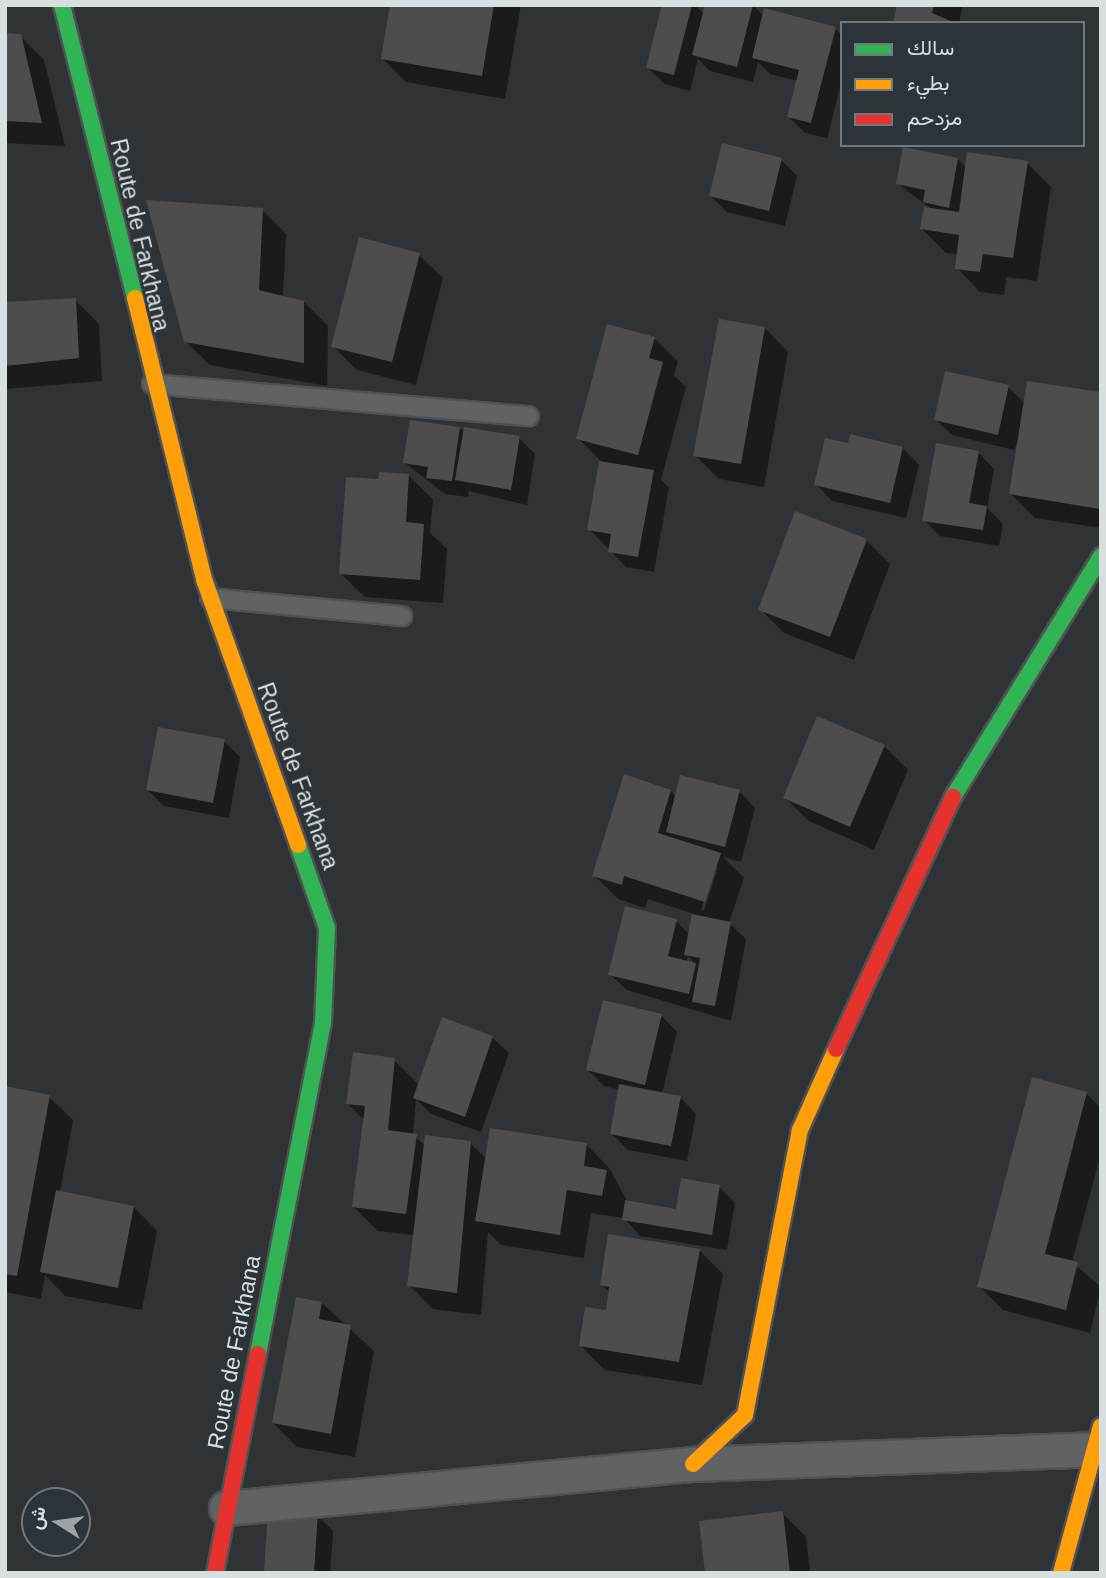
<!DOCTYPE html>
<html>
<head>
<meta charset="utf-8">
<style>
	body { margin:0 }
	#map { position:relative; width:1106px; height:1578px; overflow:hidden; background:#303336; font-family:Arial,Vazirmatn,sans-serif }
	div>[style] { position:absolute }
	[style*='--x'] { left:calc(var(--x)*1px); top:calc(var(--y)*1px); width:calc(var(--w)*1px); rotate:calc(var(--a)*1deg) }
	.shadow>* { inset:0; background:#0007 }
	.building>* { inset:0; background:#4d4d4e }
	.roads { filter:drop-shadow(2px 0 #4f5254) drop-shadow(-2px 0 #4f5254) drop-shadow(0 2px #4f5254) drop-shadow(0 -2px #4f5254) }
	.lane>* { height:18px; margin:-9px; padding:0 9px; transform-origin:9px; border-radius:9px; background:#606366 }
	.street>* { height:33px; margin:-16.5px; padding:0 16.5px; transform-origin:16.5px; border-radius:16.5px; background:#606366 }
	.fast>* { height:16px; margin:-8px; padding:0 8px; transform-origin:8px; border-radius:8px; background:#30b455 }
	.slow>* { height:16px; margin:-8px; padding:0 8px; transform-origin:8px; border-radius:8px; background:#ff9f0a }
	.jam>* { height:16px; margin:-8px; padding:0 8px; transform-origin:8px; border-radius:8px; background:#e5322d }
	span { translate:-50% -50%; white-space:nowrap; text-align:center; line-height:1.15; -webkit-text-stroke:5px #2d3439; paint-order:stroke }
	.street-label { font-size:23px; color:#d9dee1 }
	.frame { position:absolute; inset:0; border:7px solid #d9dee1; pointer-events:none }
	.legend { position:absolute; left:840px; top:21px; width:245px; height:126px; box-sizing:border-box; background:#2d3439; border:2px solid #72787c; margin:0; padding:9px 12px; list-style:none; font-size:21px; color:#d9dee1 }
	.legend li { display:flex; align-items:center; gap:14px; height:35px }
	.legend b { width:35px; border:2px solid #72787c }
	.north { position:absolute; left:21px; top:1487px; width:70px; height:70px; box-sizing:border-box; background:#2d3439; border:2px solid #72787c; border-radius:50%; rotate:282deg; font-size:19px; font-weight:700; line-height:28px; text-align:center; color:#d9dee1 }
	.north::after { content:''; display:block; margin:auto; width:24px; height:32px; background:#9ea2a5; clip-path:polygon(50% 0,100% 100%,50% 72%,0 100%) }
</style>
</head>
<body>
<div id="map">
	<div class="shadow">
		<div style="clip-path:polygon(391px 5px,521px 5px,505px 99px,406px 82px,383px 59px)"></div>
		<div style="clip-path:polygon(664px 5px,695px 5px,704px 14px,753px 5px,764px 16px,835px 28px,842px 36px,842px 80px,827px 138px,805px 133px,789px 117px,798px 81px,770px 74px,758px 62px,753px 82px,710px 71px,698px 59px,690px 91px,665px 84px,648px 68px)"></div>
		<div style="clip-path:polygon(899px 5px,963px 5px,959px 23px,895px 23px)"></div>
		<div style="clip-path:polygon(5px 35px,20px 36px,44px 60px,65px 146px,5px 143px)"></div>
		<div style="clip-path:polygon(958px 159px,967px 169px,1027px 163px,1051px 187px,1037px 281px,1006px 277px,1004px 295px,980px 292px,957px 268px,958px 254px,946px 253px,922px 229px,933px 210px,898px 184px)"></div>
		<div style="clip-path:polygon(781px 160px,797px 176px,785px 226px,727px 212px,711px 196px)"></div>
		<div style="clip-path:polygon(262px 210px,286px 234px,283px 297px,304px 302px,328px 326px,327px 386px,210px 365px,185px 341px)"></div>
		<div style="clip-path:polygon(419px 255px,443px 278px,416px 385px,357px 370px,333px 346px)"></div>
		<div style="clip-path:polygon(75px 300px,99px 324px,102px 381px,5px 389px,5px 304px)"></div>
		<div style="clip-path:polygon(765px 328px,788px 352px,764px 487px,719px 479px,695px 455px)"></div>
		<div style="clip-path:polygon(654px 338px,678px 362px,674px 375px,686px 387px,661px 480px,669px 488px,654px 572px,626px 567px,589px 529px,601px 461px,578px 438px)"></div>
		<div style="clip-path:polygon(1008px 387px,1025px 404px,1101px 394px,1101px 528px,1035px 518px,1011px 494px,1019px 439px,1014px 450px,952px 435px,935px 419px)"></div>
		<div style="clip-path:polygon(459px 429px,519px 438px,535px 454px,527px 505px,469px 491px,468px 497px,445px 494px,405px 463px)"></div>
		<div style="clip-path:polygon(849px 446px,903px 448px,919px 465px,906px 518px,832px 501px,816px 484px)"></div>
		<div style="clip-path:polygon(978px 452px,994px 469px,987px 508px,1003px 524px,999px 546px,940px 536px,924px 520px)"></div>
		<div style="clip-path:polygon(409px 476px,433px 499px,430px 533px,447px 549px,443px 603px,365px 597px,341px 574px,380px 481px)"></div>
		<div style="clip-path:polygon(866px 540px,890px 564px,854px 660px,784px 633px,760px 609px)"></div>
		<div style="clip-path:polygon(224px 741px,240px 757px,229px 818px,164px 806px,148px 790px)"></div>
		<div style="clip-path:polygon(884px 746px,908px 770px,874px 850px,809px 821px,785px 798px)"></div>
		<div style="clip-path:polygon(evenodd,671px 791px,676px 797px,739px 791px,755px 808px,741px 862px,723px 857px,744px 878px,729px 923px,746px 939px,731px 1021px,627px 990px,610px 974px,676px 921px,690px 935px,694px 914px,648px 899px,645px 908px,618px 899px,594px 875px,671px 791px,714px 867px,718px 867px,704px 911px,701px 910px,714px 867px,671px 791px,688px 956px,696px 965px,686px 962px,688px 956px)"></div>
		<div style="clip-path:polygon(661px 1015px,677px 1032px,662px 1094px,680px 1097px,696px 1114px,687px 1161px,628px 1150px,612px 1134px,620px 1090px,604px 1086px,588px 1070px)"></div>
		<div style="clip-path:polygon(492px 1037px,509px 1053px,481px 1132px,431px 1114px,416px 1099px,413px 1135px,426px 1146px,470px 1143px,487px 1159px,587px 1145px,610px 1169px,628px 1203px,677px 1211px,719px 1187px,735px 1203px,727px 1250px,640px 1236px,624px 1218px,591px 1213px,584px 1258px,501px 1245px,488px 1232px,481px 1315px,433px 1309px,409px 1285px,415px 1235px,378px 1231px,354px 1207px,365px 1121px,348px 1104px,394px 1060px,419px 1085px)"></div>
		<div style="clip-path:polygon(5px 1088px,49px 1097px,73px 1120px,60px 1193px,134px 1207px,157px 1231px,142px 1310px,65px 1296px,45px 1275px,41px 1299px,5px 1292px)"></div>
		<div style="clip-path:polygon(1086px 1093px,1101px 1108px,1101px 1153px,1072px 1262px,1101px 1287px,1090px 1333px,1003px 1310px,979px 1286px)"></div>
		<div style="clip-path:polygon(700px 1251px,723px 1274px,702px 1385px,605px 1370px,581px 1346px,607px 1312px,610px 1293px,602px 1285px)"></div>
		<div style="clip-path:polygon(322px 1303px,374px 1351px,355px 1457px,297px 1447px,273px 1423px)"></div>
		<div style="clip-path:polygon(782px 1513px,806px 1537px,810px 1573px,707px 1573px)"></div>
		<div style="clip-path:polygon(317px 1515px,333px 1531px,330px 1573px,266px 1573px)"></div>
	</div>
	<div class="building">
		<div style="clip-path:polygon(390px 5px,494px 5px,482px 76px,381px 59px)"></div>
		<div style="clip-path:polygon(662px 5px,692px 5px,674px 75px,646px 68px)"></div>
		<div style="clip-path:polygon(705px 5px,753px 5px,737px 67px,692px 55px)"></div>
		<div style="clip-path:polygon(897px 5px,934px 5px,932px 13px,955px 23px,893px 23px)"></div>
		<div style="clip-path:polygon(764px 8px,836px 27px,811px 123px,787px 117px,799px 70px,752px 58px)"></div>
		<div style="clip-path:polygon(5px 33px,21px 34px,42px 123px,5px 121px)"></div>
		<div style="clip-path:polygon(722px 143px,782px 158px,769px 211px,709px 196px)"></div>
		<div style="clip-path:polygon(903px 147px,958px 158px,949px 208px,923px 202px,925px 190px,896px 184px)"></div>
		<div style="clip-path:polygon(967px 152px,1028px 161px,1013px 258px,983px 254px,980px 272px,955px 269px,959px 235px,920px 229px,924px 207px,959px 212px)"></div>
		<div style="clip-path:polygon(146px 200px,263px 208px,259px 290px,304px 301px,304px 363px,184px 342px)"></div>
		<div style="clip-path:polygon(359px 237px,420px 253px,392px 362px,331px 347px)"></div>
		<div style="clip-path:polygon(76px 298px,79px 358px,5px 366px,5px 302px)"></div>
		<div style="clip-path:polygon(719px 319px,765px 327px,741px 464px,693px 456px)"></div>
		<div style="clip-path:polygon(607px 324px,655px 337px,649px 358px,663px 362px,638px 455px,576px 439px)"></div>
		<div style="clip-path:polygon(945px 371px,1009px 385px,998px 435px,934px 420px)"></div>
		<div style="clip-path:polygon(1027px 381px,1101px 392px,1100px 509px,1009px 494px)"></div>
		<div style="clip-path:polygon(410px 420px,460px 427px,452px 481px,426px 478px,428px 467px,403px 463px)"></div>
		<div style="clip-path:polygon(464px 427px,520px 436px,511px 490px,455px 480px)"></div>
		<div style="clip-path:polygon(850px 434px,903px 447px,890px 503px,814px 485px,825px 438px,848px 443px)"></div>
		<div style="clip-path:polygon(936px 443px,979px 451px,969px 503px,987px 506px,983px 530px,922px 521px)"></div>
		<div style="clip-path:polygon(599px 461px,654px 470px,638px 557px,608px 552px,611px 534px,587px 530px)"></div>
		<div style="clip-path:polygon(379px 472px,409px 474px,406px 522px,424px 524px,420px 580px,339px 574px,346px 477px,378px 479px)"></div>
		<div style="clip-path:polygon(795px 511px,867px 539px,830px 637px,758px 610px)"></div>
		<div style="clip-path:polygon(817px 716px,885px 745px,850px 827px,783px 798px)"></div>
		<div style="clip-path:polygon(158px 727px,225px 739px,213px 803px,146px 790px)"></div>
		<div style="clip-path:polygon(624px 774px,671px 790px,658px 833px,721px 853px,705px 902px,624px 876px,622px 885px,592px 876px)"></div>
		<div style="clip-path:polygon(680px 775px,740px 790px,725px 847px,666px 832px)"></div>
		<div style="clip-path:polygon(625px 906px,677px 919px,668px 956px,696px 963px,689px 994px,608px 975px)"></div>
		<div style="clip-path:polygon(692px 914px,731px 922px,715px 1006px,692px 1002px,700px 958px,684px 955px)"></div>
		<div style="clip-path:polygon(603px 1000px,662px 1014px,645px 1085px,586px 1070px)"></div>
		<div style="clip-path:polygon(442px 1017px,493px 1036px,465px 1117px,413px 1098px)"></div>
		<div style="clip-path:polygon(353px 1052px,395px 1058px,388px 1130px,417px 1134px,406px 1214px,352px 1207px,365px 1106px,346px 1104px)"></div>
		<div style="clip-path:polygon(1032px 1077px,1087px 1092px,1045px 1254px,1078px 1262px,1066px 1310px,977px 1287px)"></div>
		<div style="clip-path:polygon(619px 1084px,681px 1096px,671px 1146px,610px 1134px)"></div>
		<div style="clip-path:polygon(5px 1086px,50px 1095px,17px 1276px,5px 1274px)"></div>
		<div style="clip-path:polygon(490px 1128px,587px 1143px,584px 1166px,607px 1170px,602px 1196px,567px 1190px,560px 1235px,475px 1221px)"></div>
		<div style="clip-path:polygon(425px 1135px,471px 1141px,457px 1293px,407px 1286px)"></div>
		<div style="clip-path:polygon(681px 1178px,720px 1185px,712px 1235px,622px 1220px,625px 1200px,676px 1209px)"></div>
		<div style="clip-path:polygon(56px 1190px,134px 1206px,118px 1288px,40px 1272px)"></div>
		<div style="clip-path:polygon(608px 1234px,700px 1249px,679px 1362px,579px 1346px,585px 1307px,606px 1310px,609px 1287px,600px 1285px)"></div>
		<div style="clip-path:polygon(296px 1297px,322px 1302px,319px 1319px,351px 1325px,331px 1434px,272px 1423px)"></div>
		<div style="clip-path:polygon(268px 1510px,318px 1513px,314px 1573px,264px 1573px)"></div>
		<div style="clip-path:polygon(783px 1511px,790px 1573px,705px 1573px,699px 1521px)"></div>
	</div>
	<div class="roads">
		<div class="lane">
			<div style="--x:152;--y:384;--w:378;--a:4.9"></div>
			<div style="--x:210;--y:598;--w:193;--a:5.4"></div>
		</div>
		<div class="street">
			<div style="--x:226;--y:1508;--w:469;--a:-5.4"></div>
			<div style="--x:693;--y:1464;--w:401;--a:-2.1"></div>
		</div>
		<div class="fast">
			<div style="--x:62;--y:5;--w:302;--a:76"></div>
			<div style="--x:953;--y:797;--w:283;--a:-58.4"></div>
			<div style="--x:258;--y:1354;--w:337;--a:-78.9"></div>
			<div style="--x:323;--y:1023;--w:95;--a:-87.6"></div>
			<div style="--x:327;--y:928;--w:88;--a:-109.3"></div>
		</div>
		<div class="slow">
			<div style="--x:135;--y:298;--w:292;--a:76.2"></div>
			<div style="--x:205;--y:582;--w:279;--a:70.5"></div>
			<div style="--x:693;--y:1464;--w:71;--a:-43.3"></div>
			<div style="--x:745;--y:1415;--w:290;--a:-79.1"></div>
			<div style="--x:800;--y:1130;--w:89;--a:-66"></div>
			<div style="--x:1061;--y:1573;--w:152;--a:-74.8"></div>
		</div>
		<div class="jam">
			<div style="--x:836;--y:1049;--w:278;--a:-65.1"></div>
			<div style="--x:215;--y:1573;--w:223;--a:-78.9"></div>
		</div>
	</div>
	<div class="street-label">
		<span style="left:140px;top:235px;rotate:77deg">Route de Farkhana</span>
		<span style="left:298px;top:776px;rotate:70deg">Route de Farkhana</span>
		<span style="left:234px;top:1352px;rotate:-79deg">Route de Farkhana</span>
	</div>
	<div class="frame"></div>
	<ul class="legend">
	<li><b style="height:9px;background:#30b455"></b>سالك</li>
	<li><b style="height:9px;background:#ff9f0a"></b>بطيء</li>
	<li><b style="height:9px;background:#e5322d"></b>مزدحم</li>
	</ul>
	<div class="north">ش</div>
</div>
</body>
</html>
